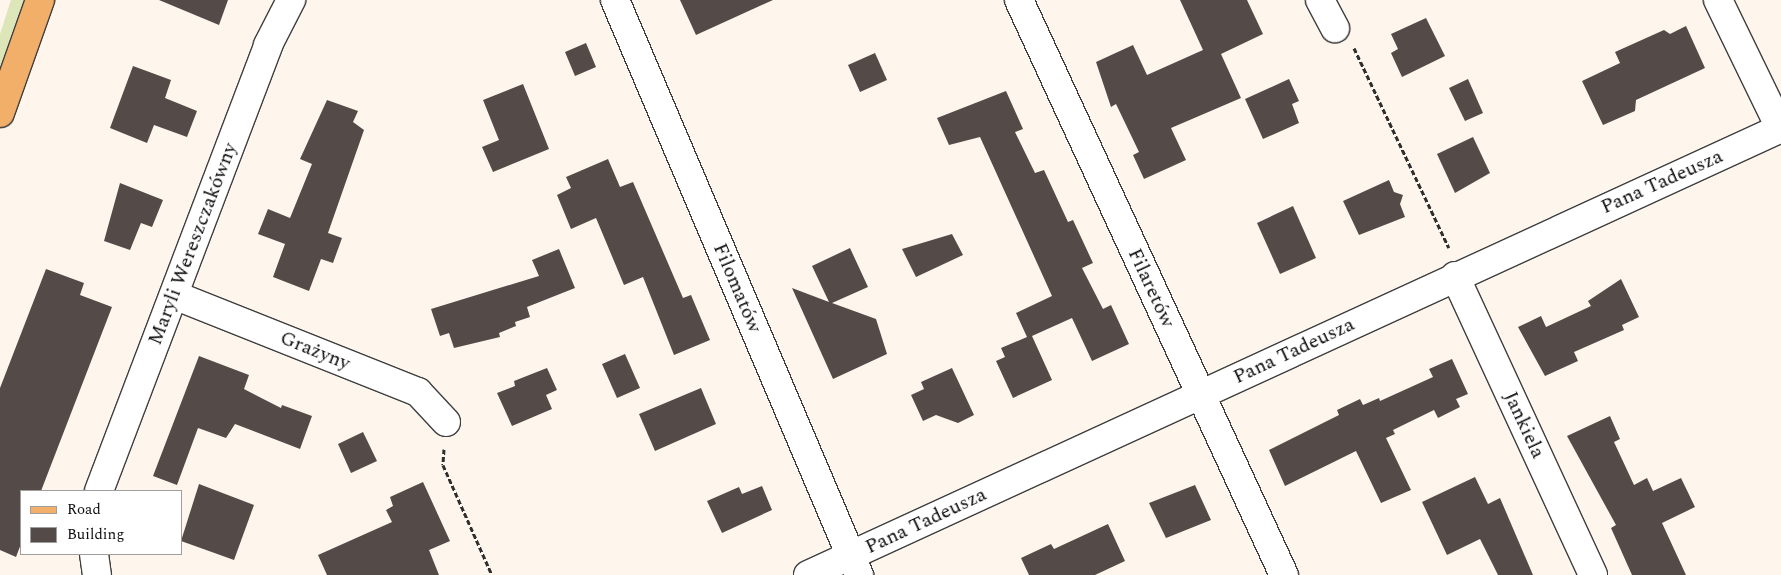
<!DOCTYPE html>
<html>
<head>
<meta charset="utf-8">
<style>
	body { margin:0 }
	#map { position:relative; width:1781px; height:575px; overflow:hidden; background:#fef6ed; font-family:Spectral,serif }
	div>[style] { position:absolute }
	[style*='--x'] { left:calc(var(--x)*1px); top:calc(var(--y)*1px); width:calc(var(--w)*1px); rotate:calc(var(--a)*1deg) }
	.green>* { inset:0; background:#dce6b8 }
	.building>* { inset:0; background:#544b49 }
	.path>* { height:3px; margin-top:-1.5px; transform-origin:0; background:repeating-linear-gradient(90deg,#2e2e2e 0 5px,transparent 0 7.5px) }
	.roads { filter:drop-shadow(1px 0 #3f3f3f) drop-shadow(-1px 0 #3f3f3f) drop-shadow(0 1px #3f3f3f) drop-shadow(0 -1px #3f3f3f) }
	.minor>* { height:28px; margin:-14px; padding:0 14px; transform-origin:14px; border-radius:14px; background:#fff }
	.primary>* { height:28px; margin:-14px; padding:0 14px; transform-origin:14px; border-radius:14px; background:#f1af69 }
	span { translate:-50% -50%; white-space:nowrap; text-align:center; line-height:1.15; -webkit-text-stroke:5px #fff; paint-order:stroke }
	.street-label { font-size:20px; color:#0c0c0c }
	.legend { position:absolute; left:20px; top:490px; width:162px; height:65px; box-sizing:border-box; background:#fff; border:1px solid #9e9e9e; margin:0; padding:6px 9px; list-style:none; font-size:15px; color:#0c0c0c }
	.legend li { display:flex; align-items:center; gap:10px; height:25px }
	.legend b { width:25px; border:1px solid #9e9e9e }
</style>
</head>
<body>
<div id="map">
	<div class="green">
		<div style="clip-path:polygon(11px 0,24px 0,0 67px,0 34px)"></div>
	</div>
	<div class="building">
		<div style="clip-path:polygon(159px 0,228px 0,219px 25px)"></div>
		<div style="clip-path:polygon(680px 0,773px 0,696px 35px)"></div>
		<div style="clip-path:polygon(1180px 0,1247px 0,1263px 34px,1221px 54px,1241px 98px,1171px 128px,1186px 160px,1144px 179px,1133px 155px,1139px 152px,1116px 104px,1111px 107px,1096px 62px,1133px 45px,1147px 75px,1203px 50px)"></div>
		<div style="clip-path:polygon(1426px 18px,1445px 56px,1402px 77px,1391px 53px,1398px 49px,1391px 34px)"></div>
		<div style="clip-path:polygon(1686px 26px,1705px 68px,1636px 100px,1635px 111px,1603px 125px,1582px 81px,1620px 63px,1615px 52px,1664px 30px,1670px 34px)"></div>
		<div style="clip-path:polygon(586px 43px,596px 67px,575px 76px,565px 52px)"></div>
		<div style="clip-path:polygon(875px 53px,887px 80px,860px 92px,848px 65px)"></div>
		<div style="clip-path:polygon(133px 66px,171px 80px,165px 98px,197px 111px,187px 137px,154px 125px,147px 143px,110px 128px)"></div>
		<div style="clip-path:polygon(1289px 79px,1299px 101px,1292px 104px,1299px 123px,1263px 139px,1245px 99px)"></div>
		<div style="clip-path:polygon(1468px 79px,1483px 113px,1465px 121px,1449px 88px)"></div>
		<div style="clip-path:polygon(523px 84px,549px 149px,493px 172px,482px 147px,499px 140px,483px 100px)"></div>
		<div style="clip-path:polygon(1006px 91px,1023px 129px,1015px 132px,1035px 173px,1044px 170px,1068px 222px,1073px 220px,1093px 263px,1082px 268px,1103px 309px,1111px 305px,1129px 344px,1092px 361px,1072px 318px,1032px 336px,1052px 380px,1013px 398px,996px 361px,1005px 357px,1001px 348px,1027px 337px,1016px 313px,1052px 296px,980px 137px,949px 145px,937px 118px)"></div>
		<div style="clip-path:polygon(327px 100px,358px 111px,353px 122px,364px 130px,328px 233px,342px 238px,333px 263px,321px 259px,309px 291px,273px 277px,285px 244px,258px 234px,268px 209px,290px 218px,312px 164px,300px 159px)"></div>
		<div style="clip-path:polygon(1473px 137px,1490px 173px,1455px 193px,1437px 154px)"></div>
		<div style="clip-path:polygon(608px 159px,620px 187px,633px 182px,683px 298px,691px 295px,710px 340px,674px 355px,643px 277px,624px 285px,596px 218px,571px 229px,557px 195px,571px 188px,566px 177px)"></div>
		<div style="clip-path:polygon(1389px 180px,1394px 192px,1403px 195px,1400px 204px,1405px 217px,1359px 235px,1343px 201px)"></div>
		<div style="clip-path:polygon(120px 183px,163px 200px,152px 227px,141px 223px,130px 250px,104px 241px)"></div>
		<div style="clip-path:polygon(1293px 206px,1316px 258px,1280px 274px,1257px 223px)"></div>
		<div style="clip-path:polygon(952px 234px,963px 255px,916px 277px,902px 249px)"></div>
		<div style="clip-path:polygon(850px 248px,868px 287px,832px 303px,876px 319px,887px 354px,833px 379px,792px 288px,829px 302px,812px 266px)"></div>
		<div style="clip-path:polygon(559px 249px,575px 288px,527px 307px,530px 317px,515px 322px,516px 326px,499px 333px,500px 337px,454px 348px,449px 333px,440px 336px,431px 309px,539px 276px,532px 260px)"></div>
		<div style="clip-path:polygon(46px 269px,84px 283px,80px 295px,112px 307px,41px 491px,21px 491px,21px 544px,16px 557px,0 550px,0 388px)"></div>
		<div style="clip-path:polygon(1621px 279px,1639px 317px,1622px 325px,1624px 330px,1574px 352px,1578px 361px,1545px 376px,1518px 327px,1541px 316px,1546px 327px,1591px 306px,1588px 301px)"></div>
		<div style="clip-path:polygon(625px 354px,640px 388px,617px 398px,602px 364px)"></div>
		<div style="clip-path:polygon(199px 356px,249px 375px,244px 389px,281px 408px,282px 405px,312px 416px,300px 449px,235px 424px,226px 438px,198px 428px,177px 485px,153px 476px)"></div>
		<div style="clip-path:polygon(1452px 359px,1468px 394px,1456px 399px,1460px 407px,1438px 418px,1434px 410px,1393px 430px,1395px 434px,1386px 438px,1411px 490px,1381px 503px,1356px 451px,1285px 486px,1269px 450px,1339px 415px,1337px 410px,1360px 399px,1363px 405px,1379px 398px,1380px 401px,1433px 377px,1429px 369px)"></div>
		<div style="clip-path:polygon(547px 368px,557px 390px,546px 395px,552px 409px,512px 426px,497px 393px,515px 386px,514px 381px)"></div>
		<div style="clip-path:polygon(952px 368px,974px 415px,958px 423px,936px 415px,923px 421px,911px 395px,924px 389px,921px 382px)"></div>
		<div style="clip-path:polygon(701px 388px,716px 424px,655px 451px,639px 414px)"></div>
		<div style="clip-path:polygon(1610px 416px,1620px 439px,1614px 442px,1634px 485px,1647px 478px,1653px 491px,1681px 478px,1695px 507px,1662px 523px,1686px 575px,1632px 575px,1611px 528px,1616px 525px,1567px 436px)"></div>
		<div style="clip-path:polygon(363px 432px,377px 461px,351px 473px,338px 444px)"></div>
		<div style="clip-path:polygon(1475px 477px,1488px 504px,1500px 498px,1533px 575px,1498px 575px,1480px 539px,1447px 555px,1422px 502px)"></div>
		<div style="clip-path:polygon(423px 482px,450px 541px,429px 550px,439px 575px,327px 575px,318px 555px,392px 522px,386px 510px,393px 506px,390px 497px)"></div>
		<div style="clip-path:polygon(199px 484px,254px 505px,234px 560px,181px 541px)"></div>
		<div style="clip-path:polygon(1195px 485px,1211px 520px,1166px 538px,1149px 503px)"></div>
		<div style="clip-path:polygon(762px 486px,772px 510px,722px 533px,707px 501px,739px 487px,742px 494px)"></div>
		<div style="clip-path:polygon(1108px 524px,1125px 561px,1095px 575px,1029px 575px,1021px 558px,1051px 544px,1054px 549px)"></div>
	</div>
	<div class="path">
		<div style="--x:1354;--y:48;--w:221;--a:64.6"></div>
		<div style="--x:444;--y:449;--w:16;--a:94"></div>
		<div style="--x:443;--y:465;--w:120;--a:66"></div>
	</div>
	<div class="roads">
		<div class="minor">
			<div style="--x:615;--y:0;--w:625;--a:67.01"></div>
			<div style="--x:1019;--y:0;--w:633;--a:65.26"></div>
			<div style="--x:1320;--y:0;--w:32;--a:62"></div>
			<div style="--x:1718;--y:0;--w:144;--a:64.1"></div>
			<div style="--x:1455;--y:276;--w:329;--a:65.2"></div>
			<div style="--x:174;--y:295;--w:263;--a:21.7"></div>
			<div style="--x:418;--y:392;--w:41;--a:47"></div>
			<div style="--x:99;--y:491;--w:477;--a:-69.2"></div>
			<div style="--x:268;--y:45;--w:51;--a:-62.9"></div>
			<div style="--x:94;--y:554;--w:21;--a:82"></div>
			<div style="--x:808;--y:575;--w:1071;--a:-24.67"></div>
		</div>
		<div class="primary">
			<div style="--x:0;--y:113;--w:120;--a:-70.5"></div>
		</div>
	</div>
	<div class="street-label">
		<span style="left:1662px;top:182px;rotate:-24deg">Pana Tadeusza</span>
		<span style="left:193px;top:244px;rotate:-69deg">Maryli Wereszczakówny</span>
		<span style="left:737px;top:288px;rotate:67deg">Filomatów</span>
		<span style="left:1151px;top:288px;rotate:65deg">Filaretów</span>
		<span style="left:315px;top:351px;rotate:22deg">Grażyny</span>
		<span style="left:1294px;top:351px;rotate:-25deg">Pana Tadeusza</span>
		<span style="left:1524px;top:425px;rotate:65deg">Jankiela</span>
		<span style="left:926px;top:521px;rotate:-25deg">Pana Tadeusza</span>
	</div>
	<ul class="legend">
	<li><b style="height:6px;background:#f1af69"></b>Road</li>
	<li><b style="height:14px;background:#544b49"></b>Building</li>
	</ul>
</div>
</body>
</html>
